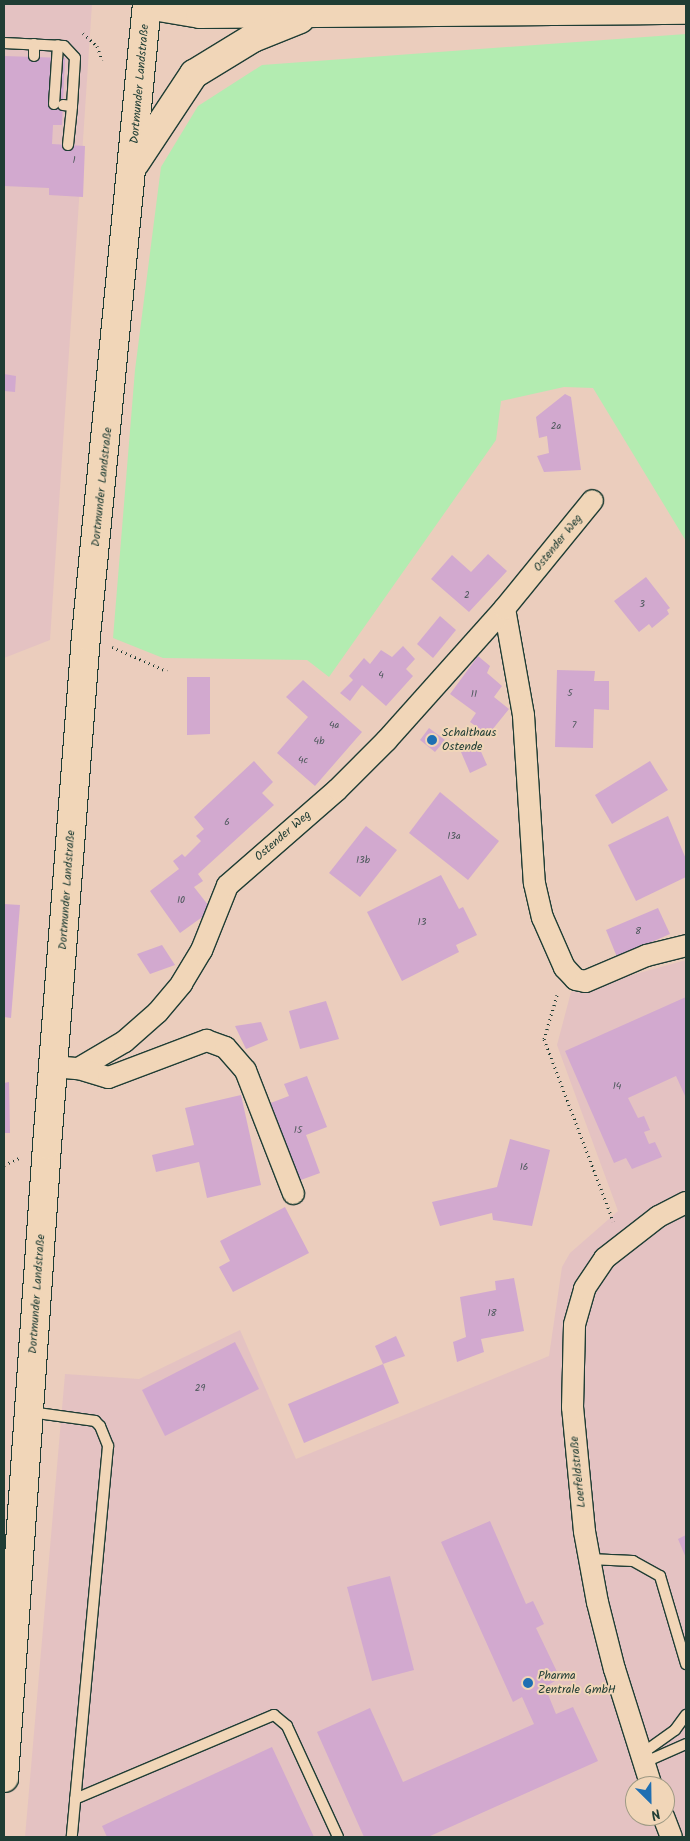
<!DOCTYPE html>
<html>
<head>
<meta charset="utf-8">
<style>
	body { margin:0 }
	#map { position:relative; width:690px; height:1841px; overflow:hidden; background:#ebcdbd; font-family:Kalam,sans-serif }
	div>[style] { position:absolute }
	[style*='--x'] { left:calc(var(--x)*1px); top:calc(var(--y)*1px); width:calc(var(--w)*1px); rotate:calc(var(--a)*1deg) }
	.built>* { inset:0; background:#e4c2c2 }
	.green>* { inset:0; background:#b3ecb1 }
	.building>* { inset:0; background:#d2a9cf }
	.path>* { height:3px; margin-top:-1.5px; transform-origin:0; background:repeating-linear-gradient(90deg,#1f3d34 0 1px,transparent 0 5px) }
	.roads { filter:drop-shadow(1px 0 #1f3d34) drop-shadow(-1px 0 #1f3d34) drop-shadow(0 1px #1f3d34) drop-shadow(0 -1px #1f3d34) }
	.service>* { height:10px; margin:-5px; padding:0 5px; transform-origin:5px; border-radius:5px; background:#f1d6b8 }
	.minor>* { height:21px; margin:-10.5px; padding:0 10.5px; transform-origin:10.5px; border-radius:10.5px; background:#f1d6b8 }
	.secondary>* { height:28px; margin:-14px; padding:0 14px; transform-origin:14px; border-radius:14px; background:#f1d6b8 }
	.dots>* { width:14px; height:14px; translate:-50% -50%; box-sizing:border-box; border:2px solid #f1d6b8; border-radius:50% }
	span { translate:-50% -50%; white-space:nowrap; text-align:center; line-height:1.15; -webkit-text-stroke:4px #f1d6b8; paint-order:stroke }
	.number-label { font-size:10px; color:#4c585b }
	.number-label span { -webkit-text-stroke-width:0 }
	.street-label { font-size:12px; color:#1f3d34 }
	.poi-label { font-size:12px; color:#1f3d34 }
	.left { translate:0 -50%; text-align:left }
	.frame { position:absolute; inset:0; border:5px solid #1f3d34; pointer-events:none }
	.north { position:absolute; left:625px; top:1776px; width:50px; height:50px; box-sizing:border-box; background:#f1d6b8; border:1px solid #9d9983; border-radius:50%; rotate:157deg; font-size:14px; font-weight:700; line-height:20px; text-align:center; color:#1f3d34 }
	.north::after { content:''; display:block; margin:auto; width:18px; height:22px; background:#1f6fb2; clip-path:polygon(50% 0,100% 100%,50% 72%,0 100%) }
</style>
</head>
<body>
<div id="map">
	<div class="built">
		<div style="clip-path:polygon(4px 4px,92px 4px,50px 640px,4px 658px)"></div>
		<div style="clip-path:polygon(evenodd,686px 960px,686px 1837px,25px 1837px,65px 1374px,139px 1379px,240px 1330px,296px 1459px,549px 1356px,562px 1267px,570px 1253px,618px 1211px,557px 1045px,571px 992px,686px 960px,635px 1786px,665px 1786px,665px 1816px,635px 1816px,635px 1786px)"></div>
	</div>
	<div class="green">
		<div style="clip-path:polygon(686px 34px,686px 541px,593px 388px,564px 387px,501px 401px,496px 440px,329px 677px,307px 660px,163px 658px,113px 638px,135px 370px,161px 167px,198px 106px,262px 65px)"></div>
	</div>
	<div class="building">
		<div style="clip-path:polygon(4px 56px,65px 58px,62px 125px,53px 125px,52px 144px,85px 146px,83px 197px,49px 195px,49px 188px,4px 186px)"></div>
		<div style="clip-path:polygon(4px 374px,16px 376px,15px 392px,4px 391px)"></div>
		<div style="clip-path:polygon(565px 394px,571px 397px,581px 470px,544px 472px,537px 456px,549px 453px,547px 436px,539px 438px,536px 417px)"></div>
		<div style="clip-path:polygon(488px 554px,507px 571px,469px 612px,431px 579px,452px 555px,471px 572px)"></div>
		<div style="clip-path:polygon(646px 577px,670px 608px,667px 610px,669px 614px,652px 628px,649px 624px,639px 632px,614px 601px)"></div>
		<div style="clip-path:polygon(440px 616px,456px 630px,433px 658px,417px 644px)"></div>
		<div style="clip-path:polygon(403px 646px,415px 659px,406px 669px,413px 676px,386px 706px,362px 685px,350px 701px,340px 693px,353px 680px,349px 676px,364px 658px,370px 664px,381px 650px,392px 657px)"></div>
		<div style="clip-path:polygon(478px 656px,490px 666px,487px 673px,502px 686px,494px 697px,509px 709px,488px 735px,470px 722px,476px 713px,450px 694px)"></div>
		<div style="clip-path:polygon(557px 670px,595px 671px,594px 681px,609px 681px,609px 710px,594px 709px,593px 748px,555px 747px)"></div>
		<div style="clip-path:polygon(187px 677px,210px 677px,210px 734px,187px 735px)"></div>
		<div style="clip-path:polygon(303px 680px,362px 732px,315px 786px,277px 753px,308px 717px,286px 697px)"></div>
		<div style="clip-path:polygon(429px 728px,445px 740px,435px 752px,420px 740px)"></div>
		<div style="clip-path:polygon(478px 745px,487px 765px,470px 773px,461px 752px)"></div>
		<div style="clip-path:polygon(254px 761px,273px 782px,262px 793px,274px 805px,198px 874px,203px 881px,194px 887px,212px 910px,180px 933px,150px 891px,179px 869px,173px 861px,182px 854px,185px 857px,201px 841px,196px 836px,204px 829px,194px 817px)"></div>
		<div style="clip-path:polygon(650px 761px,668px 790px,612px 824px,595px 795px)"></div>
		<div style="clip-path:polygon(440px 792px,499px 841px,468px 880px,409px 833px)"></div>
		<div style="clip-path:polygon(668px 816px,686px 859px,686px 877px,636px 901px,608px 845px)"></div>
		<div style="clip-path:polygon(366px 826px,397px 850px,360px 897px,329px 873px)"></div>
		<div style="clip-path:polygon(441px 875px,459px 909px,463px 907px,477px 935px,456px 945px,459px 952px,402px 981px,367px 912px)"></div>
		<div style="clip-path:polygon(4px 904px,20px 905px,11px 1018px,4px 1017px)"></div>
		<div style="clip-path:polygon(658px 908px,670px 934px,617px 957px,606px 930px)"></div>
		<div style="clip-path:polygon(162px 945px,175px 965px,150px 974px,137px 954px)"></div>
		<div style="clip-path:polygon(686px 997px,686px 1098px,676px 1076px,628px 1098px,638px 1118px,644px 1116px,650px 1130px,644px 1132px,649px 1144px,655px 1142px,662px 1157px,632px 1169px,626px 1158px,614px 1163px,565px 1051px)"></div>
		<div style="clip-path:polygon(326px 1001px,339px 1039px,300px 1049px,289px 1011px)"></div>
		<div style="clip-path:polygon(261px 1022px,268px 1040px,246px 1049px,235px 1026px)"></div>
		<div style="clip-path:polygon(307px 1076px,327px 1127px,306px 1135px,320px 1173px,298px 1181px,268px 1104px,289px 1096px,284px 1084px)"></div>
		<div style="clip-path:polygon(9px 1082px,10px 1133px,4px 1133px,4px 1083px)"></div>
		<div style="clip-path:polygon(241px 1095px,261px 1185px,207px 1198px,199px 1162px,156px 1172px,152px 1155px,194px 1145px,185px 1108px)"></div>
		<div style="clip-path:polygon(510px 1139px,550px 1150px,532px 1226px,493px 1220px,492px 1213px,440px 1226px,432px 1202px,497px 1187px)"></div>
		<div style="clip-path:polygon(285px 1207px,309px 1253px,233px 1292px,219px 1267px,230px 1261px,220px 1241px)"></div>
		<div style="clip-path:polygon(514px 1278px,524px 1331px,481px 1339px,484px 1352px,457px 1362px,453px 1342px,466px 1337px,460px 1297px,496px 1290px,495px 1281px)"></div>
		<div style="clip-path:polygon(396px 1336px,405px 1356px,383px 1364px,375px 1346px)"></div>
		<div style="clip-path:polygon(235px 1342px,259px 1389px,165px 1436px,142px 1390px)"></div>
		<div style="clip-path:polygon(383px 1364px,399px 1403px,304px 1443px,288px 1404px)"></div>
		<div style="clip-path:polygon(490px 1521px,526px 1604px,533px 1601px,544px 1624px,536px 1628px,560px 1678px,545px 1687px,556px 1714px,573px 1707px,598px 1761px,428px 1837px,364px 1837px,317px 1732px,370px 1708px,403px 1782px,534px 1724px,522px 1697px,513px 1702px,441px 1542px)"></div>
		<div style="clip-path:polygon(686px 1535px,686px 1558px,678px 1539px)"></div>
		<div style="clip-path:polygon(390px 1576px,414px 1670px,372px 1681px,347px 1587px)"></div>
		<div style="clip-path:polygon(272px 1747px,314px 1837px,107px 1837px,102px 1826px)"></div>
	</div>
	<div class="path">
		<div style="--x:83;--y:33;--w:19;--a:43"></div>
		<div style="--x:97;--y:46;--w:15;--a:70"></div>
		<div style="--x:112;--y:647;--w:60;--a:23.6"></div>
		<div style="--x:557;--y:995;--w:46;--a:106.5"></div>
		<div style="--x:544;--y:1039;--w:195;--a:69.2"></div>
		<div style="--x:4;--y:1165;--w:17;--a:-25"></div>
	</div>
	<div class="roads">
		<div class="service">
			<div style="--x:4;--y:43;--w:60;--a:2.9"></div>
			<div style="--x:64;--y:46;--w:16;--a:47"></div>
			<div style="--x:75;--y:58;--w:48;--a:93.6"></div>
			<div style="--x:72;--y:106;--w:9;--a:-174"></div>
			<div style="--x:34;--y:56;--w:12;--a:-90"></div>
			<div style="--x:54;--y:104;--w:59;--a:-86.1"></div>
			<div style="--x:68;--y:145;--w:39;--a:-84"></div>
			<div style="--x:30;--y:1412;--w:66;--a:7.9"></div>
			<div style="--x:95;--y:1421;--w:7;--a:45"></div>
			<div style="--x:100;--y:1426;--w:22;--a:68"></div>
			<div style="--x:108;--y:1446;--w:393;--a:95.3"></div>
			<div style="--x:589;--y:1559;--w:44;--a:2.6"></div>
			<div style="--x:633;--y:1561;--w:31;--a:29"></div>
			<div style="--x:660;--y:1576;--w:92;--a:73.5"></div>
			<div style="--x:640;--y:1755;--w:43;--a:-35.5"></div>
			<div style="--x:675;--y:1730;--w:19;--a:-54"></div>
			<div style="--x:643;--y:1763;--w:47;--a:-23.8"></div>
			<div style="--x:75;--y:1799;--w:216;--a:-22.9"></div>
			<div style="--x:274;--y:1715;--w:17;--a:40"></div>
			<div style="--x:287;--y:1726;--w:122;--a:65.3"></div>
		</div>
		<div class="minor">
			<div style="--x:504;--y:608;--w:109;--a:79.9"></div>
			<div style="--x:523;--y:715;--w:168;--a:86.3"></div>
			<div style="--x:534;--y:883;--w:35;--a:77"></div>
			<div style="--x:542;--y:917;--w:55;--a:66.3"></div>
			<div style="--x:564;--y:967;--w:16;--a:47"></div>
			<div style="--x:575;--y:979;--w:10;--a:11"></div>
			<div style="--x:585;--y:981;--w:66;--a:-23.1"></div>
			<div style="--x:646;--y:955;--w:41;--a:-14"></div>
			<div style="--x:53;--y:1066;--w:25;--a:5"></div>
			<div style="--x:78;--y:1068;--w:53;--a:-30.4"></div>
			<div style="--x:124;--y:1041;--w:44;--a:-41.3"></div>
			<div style="--x:157;--y:1012;--w:38;--a:-50"></div>
			<div style="--x:181;--y:983;--w:39;--a:-59"></div>
			<div style="--x:201;--y:950;--w:70;--a:-68.2"></div>
			<div style="--x:227;--y:885;--w:146;--a:-41.1"></div>
			<div style="--x:337;--y:789;--w:69;--a:-45"></div>
			<div style="--x:386;--y:740;--w:177;--a:-48.2"></div>
			<div style="--x:504;--y:608;--w:139;--a:-50.8"></div>
			<div style="--x:78;--y:1068;--w:31;--a:17"></div>
			<div style="--x:108;--y:1077;--w:105;--a:-20.7"></div>
			<div style="--x:206;--y:1040;--w:20;--a:20"></div>
			<div style="--x:225;--y:1047;--w:30;--a:49"></div>
			<div style="--x:245;--y:1070;--w:132;--a:68.7"></div>
			<div style="--x:651;--y:1786;--w:123;--a:-107.5"></div>
			<div style="--x:614;--y:1669;--w:69;--a:-104.2"></div>
			<div style="--x:597;--y:1602;--w:72;--a:-100.4"></div>
			<div style="--x:584;--y:1531;--w:125;--a:-95.5"></div>
			<div style="--x:572;--y:1407;--w:83;--a:-88.6"></div>
			<div style="--x:574;--y:1324;--w:37;--a:-74"></div>
			<div style="--x:584;--y:1288;--w:36;--a:-56"></div>
			<div style="--x:604;--y:1258;--w:68;--a:-37.9"></div>
			<div style="--x:658;--y:1216;--w:31;--a:-27"></div>
			<div style="--x:663;--y:1816;--w:22;--a:69"></div>
		</div>
		<div class="secondary">
			<div style="--x:147;--y:5;--w:54;--a:9.6"></div>
			<div style="--x:200;--y:14;--w:486;--a:-0.5"></div>
			<div style="--x:135;--y:163;--w:107;--a:-56.5"></div>
			<div style="--x:194;--y:74;--w:69;--a:-31.4"></div>
			<div style="--x:253;--y:38;--w:51;--a:-22"></div>
			<div style="--x:4;--y:1778;--w:634;--a:-86.11"></div>
			<div style="--x:47;--y:1145;--w:510;--a:-85.62"></div>
			<div style="--x:86;--y:636;--w:635;--a:-84.49"></div>
		</div>
	</div>
	<div class="dots">
		<div style="left:432px;top:740px;background:#1f6fb2"></div>
		<div style="left:528px;top:1683px;background:#1f6fb2"></div>
	</div>
	<div class="number-label">
		<span style="left:74px;top:161px">1</span>
		<span style="left:556px;top:427px">2a</span>
		<span style="left:467px;top:596px">2</span>
		<span style="left:642px;top:605px">3</span>
		<span style="left:381px;top:676px">4</span>
		<span style="left:570px;top:694px">5</span>
		<span style="left:474px;top:695px">11</span>
		<span style="left:334px;top:726px">4a</span>
		<span style="left:574px;top:726px">7</span>
		<span style="left:319px;top:742px">4b</span>
		<span style="left:303px;top:761px">4c</span>
		<span style="left:227px;top:823px">6</span>
		<span style="left:454px;top:837px">13a</span>
		<span style="left:363px;top:861px">13b</span>
		<span style="left:181px;top:901px">10</span>
		<span style="left:422px;top:923px">13</span>
		<span style="left:638px;top:932px">8</span>
		<span style="left:617px;top:1087px">14</span>
		<span style="left:298px;top:1131px">15</span>
		<span style="left:524px;top:1168px">16</span>
		<span style="left:492px;top:1314px">18</span>
		<span style="left:200px;top:1389px">29</span>
	</div>
	<div class="street-label">
		<span style="left:140px;top:84px;rotate:-85deg">Dortmunder Landstraße</span>
		<span style="left:102px;top:487px;rotate:-84deg">Dortmunder Landstraße</span>
		<span style="left:558px;top:543px;rotate:-51deg">Ostender Weg</span>
		<span style="left:283px;top:836px;rotate:-41deg">Ostender Weg</span>
		<span style="left:67px;top:890px;rotate:-86deg">Dortmunder Landstraße</span>
		<span style="left:37px;top:1294px;rotate:-86deg">Dortmunder Landstraße</span>
		<span style="left:578px;top:1472px;rotate:-96deg">Loerfeldstraße</span>
	</div>
	<div class="poi-label">
		<span class="left" style="left:442px;top:740px">Schalthaus<br>Ostende</span>
		<span class="left" style="left:538px;top:1683px">Pharma<br>Zentrale GmbH</span>
	</div>
	<div class="frame"></div>
	<div class="north">N</div>
</div>
</body>
</html>
